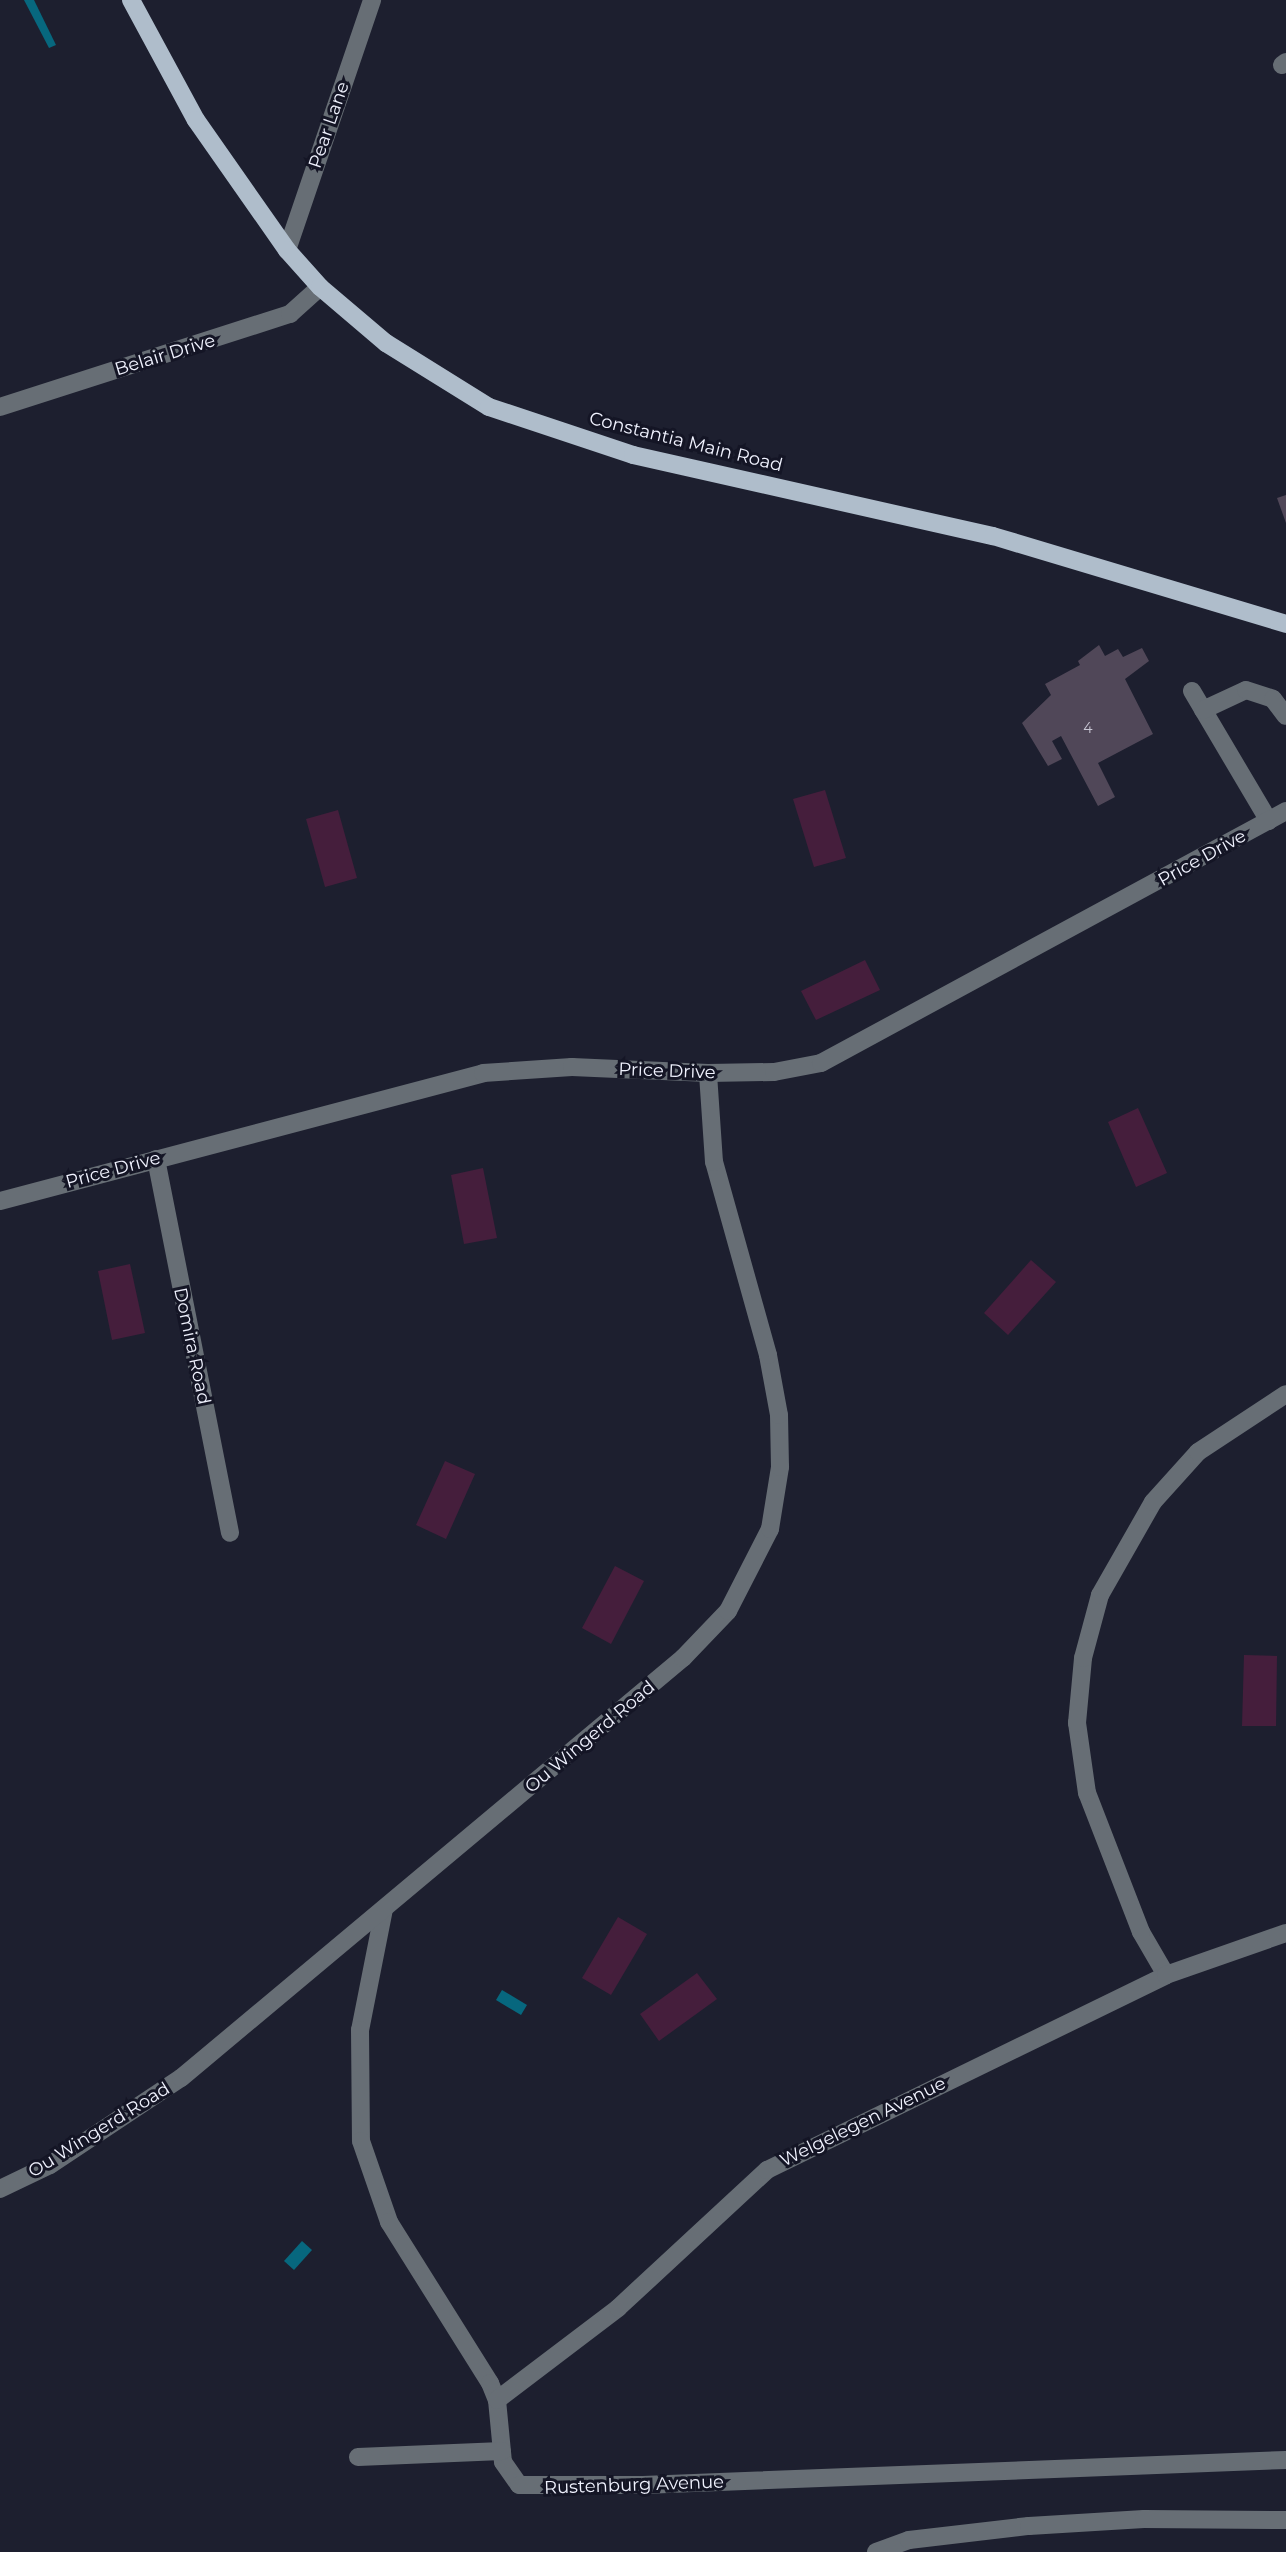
<!DOCTYPE html>
<html>
<head>
<meta charset="utf-8">
<style>
	body { margin:0 }
	#map { position:relative; width:1286px; height:2552px; overflow:hidden; background:#1d1f2f; font-family:Montserrat,sans-serif }
	div>[style] { position:absolute }
	[style*='--x'] { left:calc(var(--x)*1px); top:calc(var(--y)*1px); width:calc(var(--w)*1px); rotate:calc(var(--a)*1deg) }
	.green>* { inset:0; background:#451e3c }
	.water>* { inset:0; background:#07677e }
	.building>* { inset:0; background:#504758 }
	.minor>* { height:18px; margin:-9px; padding:0 9px; transform-origin:9px; border-radius:9px; background:#676e75 }
	.major>* { height:18px; margin:-9px; padding:0 9px; transform-origin:9px; border-radius:9px; background:#afbdcb }
	span { translate:-50% -50%; white-space:nowrap; text-align:center; line-height:1.15; -webkit-text-stroke:6px #141525; paint-order:stroke }
	.number-label { font-size:14px; color:#c8c7d4 }
	.number-label span { -webkit-text-stroke-width:0 }
	.street-label { font-size:18px; color:#f0f2fe }
</style>
</head>
<body>
<div id="map">
	<div class="green">
		<div style="clip-path:polygon(825px 790px,846px 858px,814px 867px,793px 799px)"></div>
		<div style="clip-path:polygon(338px 810px,357px 878px,325px 887px,306px 819px)"></div>
		<div style="clip-path:polygon(865px 960px,880px 990px,816px 1020px,801px 991px)"></div>
		<div style="clip-path:polygon(1138px 1108px,1167px 1173px,1136px 1187px,1108px 1122px)"></div>
		<div style="clip-path:polygon(483px 1168px,497px 1238px,464px 1244px,451px 1175px)"></div>
		<div style="clip-path:polygon(1031px 1260px,1056px 1282px,1008px 1335px,984px 1313px)"></div>
		<div style="clip-path:polygon(130px 1264px,145px 1333px,112px 1340px,98px 1271px)"></div>
		<div style="clip-path:polygon(445px 1461px,475px 1474px,446px 1539px,416px 1525px)"></div>
		<div style="clip-path:polygon(615px 1566px,644px 1581px,611px 1644px,582px 1628px)"></div>
		<div style="clip-path:polygon(1244px 1655px,1277px 1656px,1276px 1726px,1242px 1726px)"></div>
		<div style="clip-path:polygon(618px 1917px,647px 1934px,611px 1995px,582px 1978px)"></div>
		<div style="clip-path:polygon(697px 1973px,717px 1999px,659px 2041px,640px 2014px)"></div>
	</div>
	<div class="water">
		<div style="clip-path:polygon(24px 0,34px 0,56px 45px,49px 48px)"></div>
		<div style="clip-path:polygon(502px 1990px,527px 2005px,521px 2015px,496px 2000px)"></div>
		<div style="clip-path:polygon(302px 2241px,312px 2250px,294px 2270px,284px 2261px)"></div>
	</div>
	<div class="building">
		<div style="clip-path:polygon(1286px 495px,1286px 523px,1277px 498px)"></div>
		<div style="clip-path:polygon(1099px 645px,1105px 656px,1118px 649px,1123px 657px,1142px 648px,1149px 661px,1125px 679px,1153px 734px,1098px 763px,1115px 797px,1098px 806px,1061px 736px,1052px 741px,1062px 759px,1048px 766px,1022px 723px,1051px 695px,1045px 684px,1080px 665px,1078px 661px)"></div>
	</div>
	<div class="minor">
		<div style="--x:1282;--y:65;--w:5;--a:-37"></div>
		<div style="--x:287;--y:250;--w:264;--a:-71.2"></div>
		<div style="--x:0;--y:407;--w:305;--a:-17.8"></div>
		<div style="--x:290;--y:314;--w:40;--a:-42"></div>
		<div style="--x:1192;--y:691;--w:151;--a:59.4"></div>
		<div style="--x:1203;--y:710;--w:47;--a:-24.9"></div>
		<div style="--x:1246;--y:690;--w:28;--a:18"></div>
		<div style="--x:1273;--y:699;--w:21;--a:53"></div>
		<div style="--x:156;--y:1159;--w:381;--a:78.8"></div>
		<div style="--x:0;--y:1201;--w:500;--a:-14.8"></div>
		<div style="--x:483;--y:1073;--w:89;--a:-3.9"></div>
		<div style="--x:572;--y:1067;--w:136;--a:2.5"></div>
		<div style="--x:708;--y:1073;--w:66;--a:-0.9"></div>
		<div style="--x:774;--y:1072;--w:48;--a:-10.8"></div>
		<div style="--x:821;--y:1063;--w:529;--a:-28.45"></div>
		<div style="--x:384;--y:1909;--w:123;--a:101.2"></div>
		<div style="--x:360;--y:2030;--w:111;--a:89.5"></div>
		<div style="--x:361;--y:2141;--w:86;--a:70.9"></div>
		<div style="--x:389;--y:2222;--w:190;--a:57.9"></div>
		<div style="--x:490;--y:2383;--w:18;--a:68"></div>
		<div style="--x:497;--y:2400;--w:62;--a:84.5"></div>
		<div style="--x:503;--y:2462;--w:28;--a:55"></div>
		<div style="--x:519;--y:2485;--w:124;--a:0"></div>
		<div style="--x:643;--y:2485;--w:643;--a:-2.23"></div>
		<div style="--x:1166;--y:1975;--w:50;--a:-120.2"></div>
		<div style="--x:1141;--y:1932;--w:149;--a:-111.2"></div>
		<div style="--x:1087;--y:1793;--w:71;--a:-98.1"></div>
		<div style="--x:1077;--y:1723;--w:65;--a:-84.7"></div>
		<div style="--x:1083;--y:1658;--w:65;--a:-74.9"></div>
		<div style="--x:1100;--y:1595;--w:107;--a:-60.3"></div>
		<div style="--x:1153;--y:1502;--w:67;--a:-48"></div>
		<div style="--x:1198;--y:1452;--w:105;--a:-33.4"></div>
		<div style="--x:0;--y:2189;--w:55;--a:-25.6"></div>
		<div style="--x:50;--y:2165;--w:157;--a:-33.6"></div>
		<div style="--x:181;--y:2078;--w:655;--a:-39.92"></div>
		<div style="--x:683;--y:1658;--w:65;--a:-46.2"></div>
		<div style="--x:728;--y:1611;--w:92;--a:-62.9"></div>
		<div style="--x:770;--y:1529;--w:63;--a:-80.8"></div>
		<div style="--x:780;--y:1467;--w:52;--a:-91.1"></div>
		<div style="--x:779;--y:1415;--w:61;--a:-100.4"></div>
		<div style="--x:768;--y:1355;--w:200;--a:-105.6"></div>
		<div style="--x:714;--y:1162;--w:89;--a:-93.9"></div>
		<div style="--x:497;--y:2400;--w:152;--a:-37.2"></div>
		<div style="--x:618;--y:2308;--w:203;--a:-42.8"></div>
		<div style="--x:767;--y:2170;--w:444;--a:-26"></div>
		<div style="--x:1166;--y:1975;--w:127;--a:-19.3"></div>
		<div style="--x:358;--y:2457;--w:144;--a:-2.4"></div>
		<div style="--x:876;--y:2552;--w:35;--a:-20"></div>
		<div style="--x:909;--y:2540;--w:121;--a:-6.7"></div>
		<div style="--x:1029;--y:2526;--w:115;--a:-3.5"></div>
		<div style="--x:1144;--y:2519;--w:142;--a:0.4"></div>
	</div>
	<div class="major">
		<div style="--x:131;--y:0;--w:136;--a:61.6"></div>
		<div style="--x:196;--y:120;--w:159;--a:55"></div>
		<div style="--x:287;--y:250;--w:50;--a:48.3"></div>
		<div style="--x:320;--y:287;--w:87;--a:40.3"></div>
		<div style="--x:386;--y:343;--w:121;--a:31.9"></div>
		<div style="--x:489;--y:407;--w:152;--a:18.4"></div>
		<div style="--x:633;--y:455;--w:369;--a:12.7"></div>
		<div style="--x:993;--y:536;--w:306;--a:16.7"></div>
	</div>
	<div class="number-label">
		<span style="left:1088px;top:728px">4</span>
	</div>
	<div class="street-label">
		<span style="left:329px;top:125px;rotate:-71deg">Pear Lane</span>
		<span style="left:165px;top:355px;rotate:-17deg">Belair Drive</span>
		<span style="left:686px;top:442px;rotate:14deg">Constantia Main Road</span>
		<span style="left:1202px;top:858px;rotate:-29deg">Price Drive</span>
		<span style="left:667px;top:1071px;rotate:2deg">Price Drive</span>
		<span style="left:113px;top:1170px;rotate:-15deg">Price Drive</span>
		<span style="left:192px;top:1346px;rotate:78deg">Domira Road</span>
		<span style="left:590px;top:1737px;rotate:-40deg">Ou Wingerd Road</span>
		<span style="left:863px;top:2122px;rotate:-26deg">Welgelegen Avenue</span>
		<span style="left:99px;top:2130px;rotate:-32deg">Ou Wingerd Road</span>
		<span style="left:634px;top:2485px;rotate:-2deg">Rustenburg Avenue</span>
	</div>
</div>
</body>
</html>
